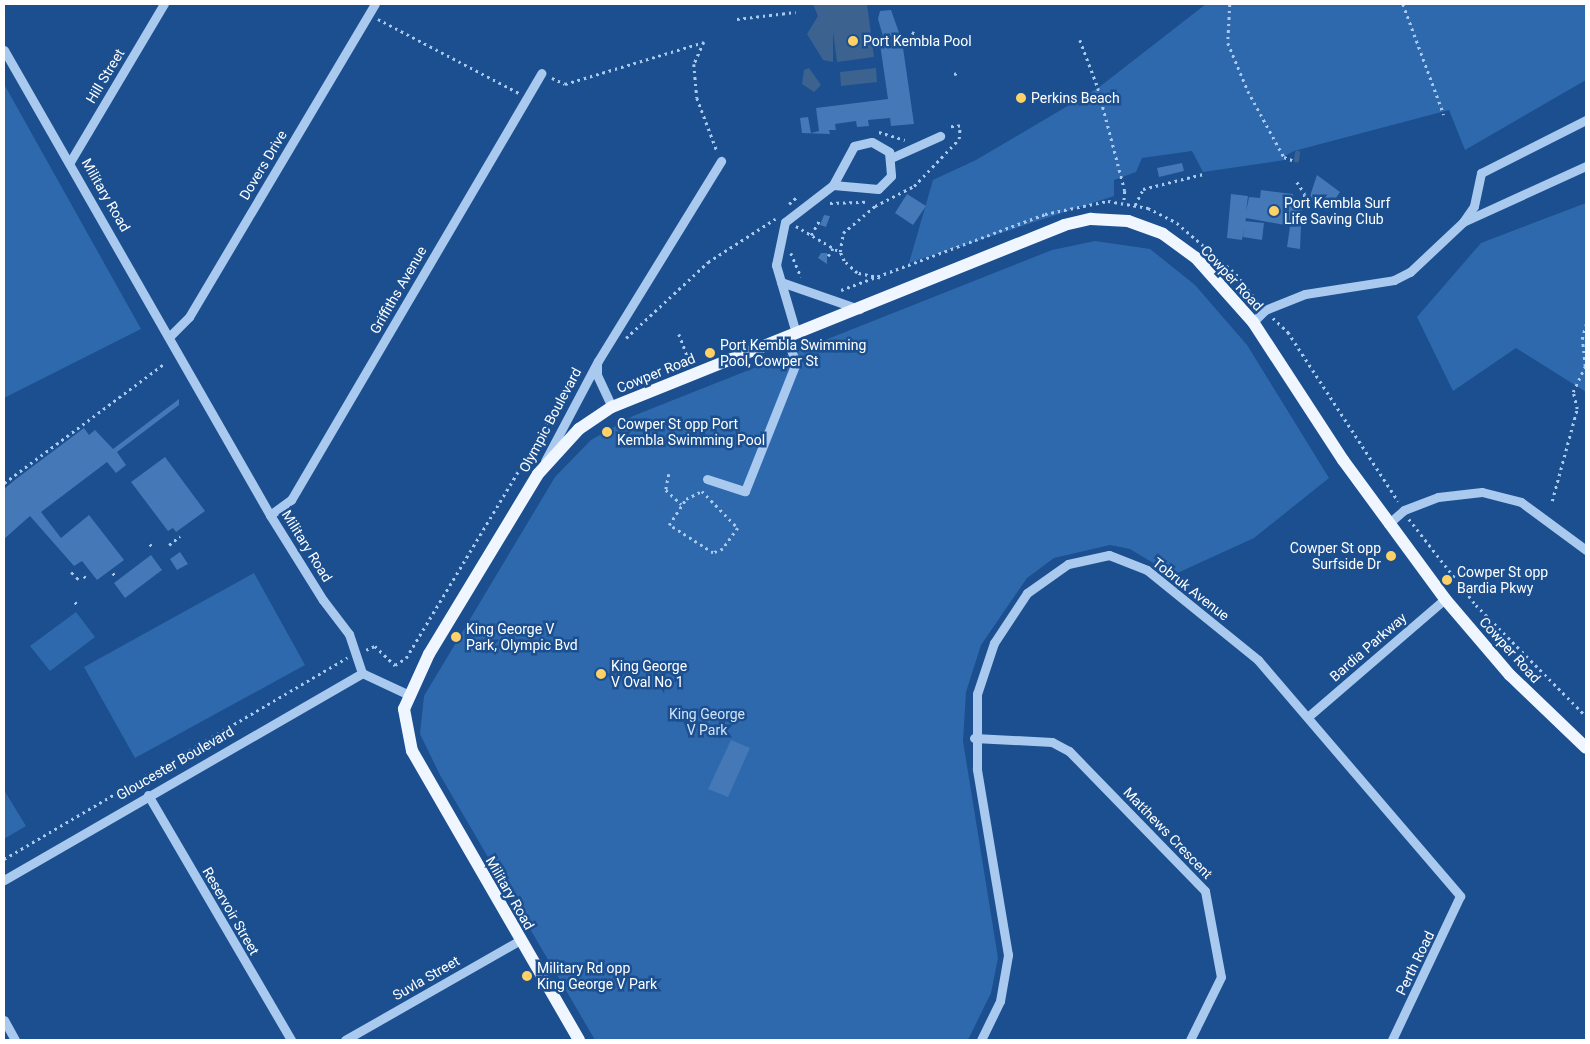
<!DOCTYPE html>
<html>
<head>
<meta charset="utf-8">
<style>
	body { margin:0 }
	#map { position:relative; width:1590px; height:1044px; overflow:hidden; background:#1b4f8f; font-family:Roboto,sans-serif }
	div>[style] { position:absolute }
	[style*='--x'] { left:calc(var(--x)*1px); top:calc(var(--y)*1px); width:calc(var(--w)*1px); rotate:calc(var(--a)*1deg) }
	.green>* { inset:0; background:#2e69ad }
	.water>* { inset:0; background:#3c6290 }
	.stream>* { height:4.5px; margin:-2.25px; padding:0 2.25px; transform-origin:2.25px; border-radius:2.25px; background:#3c6290 }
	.building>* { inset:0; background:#4478b7 }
	.path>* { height:2.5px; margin-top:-1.25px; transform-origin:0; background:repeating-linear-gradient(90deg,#a9c9ee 0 2.5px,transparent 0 6.5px) }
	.minor>* { height:9px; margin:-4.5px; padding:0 4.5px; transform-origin:4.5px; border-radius:4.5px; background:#a9c9ee }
	.major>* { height:12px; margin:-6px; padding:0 6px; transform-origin:6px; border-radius:6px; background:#f0f6ff }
	.dots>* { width:14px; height:14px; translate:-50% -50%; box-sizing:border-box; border:2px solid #1b4f8f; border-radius:50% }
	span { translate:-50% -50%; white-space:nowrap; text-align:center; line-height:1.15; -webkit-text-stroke:5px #1b4f8f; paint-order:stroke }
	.poi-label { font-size:14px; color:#fff }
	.left { translate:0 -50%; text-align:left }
	.right { translate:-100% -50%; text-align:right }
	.street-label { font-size:14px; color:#fff }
	.park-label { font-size:14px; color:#cfe3fa }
	.frame { position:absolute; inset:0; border:5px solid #fff; pointer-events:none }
</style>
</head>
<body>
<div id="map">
	<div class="green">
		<div style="clip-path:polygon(1206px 4px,1586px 4px,1586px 80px,1465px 150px,1449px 110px,1294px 151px,1283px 157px,1285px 160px,1203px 172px,1192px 151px,1142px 158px,1136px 172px,1114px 180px,1114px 196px,909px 263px,933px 180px,976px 160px,1098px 88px)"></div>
		<div style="clip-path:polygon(4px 84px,141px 329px,4px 398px)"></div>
		<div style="clip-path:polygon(1586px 203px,1586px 392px,1516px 348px,1453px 391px,1417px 317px,1481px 243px)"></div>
		<div style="clip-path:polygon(1095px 241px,1150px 249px,1195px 285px,1247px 345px,1329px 478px,1254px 538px,1173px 575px,1130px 549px,1110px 545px,1054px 558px,1027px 578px,981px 645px,966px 692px,963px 741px,998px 958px,991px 993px,968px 1040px,595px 1040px,440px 775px,420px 734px,424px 696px,555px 477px,591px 440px,633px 416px,1052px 250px)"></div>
		<div style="clip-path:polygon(254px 573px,305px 665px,135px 758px,84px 667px)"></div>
		<div style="clip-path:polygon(76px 612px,95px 637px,50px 671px,30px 646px)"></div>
		<div style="clip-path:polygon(4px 790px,26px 826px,4px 839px)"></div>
	</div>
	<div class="water">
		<div style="clip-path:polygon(813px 4px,867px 4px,874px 57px,837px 62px,833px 32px,833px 62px,823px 60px,807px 34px,818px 16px)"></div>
		<div style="clip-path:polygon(809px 68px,821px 85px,814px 92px,802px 84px,804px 70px)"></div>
		<div style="clip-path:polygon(876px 68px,877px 82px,841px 86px,840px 72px)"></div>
	</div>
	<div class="stream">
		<div style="--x:1296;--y:160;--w:7;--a:-82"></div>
	</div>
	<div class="building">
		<div style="clip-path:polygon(891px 10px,902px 41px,914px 124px,891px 126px,890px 118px,868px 120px,869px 126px,857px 127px,856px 121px,835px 124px,836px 130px,829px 130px,830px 134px,802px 133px,800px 118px,808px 117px,811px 133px,819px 131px,816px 108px,888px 99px,880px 44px,885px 43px,878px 19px,880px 11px)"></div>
		<div style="clip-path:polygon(1182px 163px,1184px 171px,1159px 177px,1157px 168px)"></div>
		<div style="clip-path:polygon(1317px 175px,1340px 192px,1327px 211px,1309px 199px)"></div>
		<div style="clip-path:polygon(1261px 190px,1293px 194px,1292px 202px,1302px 204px,1300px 249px,1287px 247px,1290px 226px,1246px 218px,1242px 240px,1227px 238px,1229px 216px,1236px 217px,1229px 216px,1231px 194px,1248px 196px,1246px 212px,1249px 197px,1260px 198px)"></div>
		<div style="clip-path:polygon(907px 194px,926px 206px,913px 225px,895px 213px)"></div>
		<div style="clip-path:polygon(824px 215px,830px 216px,826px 227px,820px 225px)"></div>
		<div style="clip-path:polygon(1244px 221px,1264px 223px,1262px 240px,1243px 237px)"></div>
		<div style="clip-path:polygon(821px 253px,827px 253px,827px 264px,818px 258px)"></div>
		<div style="clip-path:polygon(179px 399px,179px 405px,117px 452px,126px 465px,116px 473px,107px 462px,41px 512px,61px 538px,89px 515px,124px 560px,97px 580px,82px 561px,74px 566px,30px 516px,4px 539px,4px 489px,16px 479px,84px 428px,89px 435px,95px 430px,113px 449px)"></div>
		<div style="clip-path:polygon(165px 457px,205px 511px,176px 532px,173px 528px,168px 531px,131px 482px)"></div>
		<div style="clip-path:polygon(180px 552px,188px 564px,177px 570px,170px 559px)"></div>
		<div style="clip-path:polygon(151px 555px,162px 570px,125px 598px,114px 583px)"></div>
		<div style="clip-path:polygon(731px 740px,750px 748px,728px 797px,708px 789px)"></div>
	</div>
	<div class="path">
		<div style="--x:1230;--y:4;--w:39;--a:93"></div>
		<div style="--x:1228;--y:43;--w:52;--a:67.4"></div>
		<div style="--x:1248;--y:91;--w:75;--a:61.4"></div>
		<div style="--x:1284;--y:157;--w:9;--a:21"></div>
		<div style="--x:1403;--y:4;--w:118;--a:69.7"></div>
		<div style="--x:378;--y:19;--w:159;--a:27.7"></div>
		<div style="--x:737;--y:19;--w:59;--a:-6.8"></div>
		<div style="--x:912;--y:32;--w:6;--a:31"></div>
		<div style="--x:1080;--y:40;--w:51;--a:69.4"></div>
		<div style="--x:1098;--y:88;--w:106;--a:75.3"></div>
		<div style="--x:1125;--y:191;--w:11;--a:95"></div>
		<div style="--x:954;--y:74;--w:4;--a:-14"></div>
		<div style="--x:552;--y:78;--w:14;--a:25"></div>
		<div style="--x:565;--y:84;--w:145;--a:-16.8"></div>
		<div style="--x:704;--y:42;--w:24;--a:114"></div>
		<div style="--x:694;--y:64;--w:34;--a:85"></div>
		<div style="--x:697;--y:98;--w:57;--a:69.3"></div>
		<div style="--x:879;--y:132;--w:27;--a:17"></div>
		<div style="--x:1297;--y:182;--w:14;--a:56"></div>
		<div style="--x:1305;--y:194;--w:31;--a:99"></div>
		<div style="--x:830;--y:203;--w:37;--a:-2"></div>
		<div style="--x:789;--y:204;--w:12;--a:-42"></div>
		<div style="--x:1135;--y:205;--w:18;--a:-63"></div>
		<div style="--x:1143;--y:189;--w:62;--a:-14"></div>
		<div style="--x:796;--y:226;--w:51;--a:30.6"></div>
		<div style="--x:811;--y:235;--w:16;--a:-60"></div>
		<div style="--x:791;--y:253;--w:26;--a:67"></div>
		<div style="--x:828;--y:256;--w:9;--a:-58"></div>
		<div style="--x:880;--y:278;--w:24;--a:-168"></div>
		<div style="--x:857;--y:273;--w:18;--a:-137"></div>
		<div style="--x:844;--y:261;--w:10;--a:-114"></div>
		<div style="--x:840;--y:252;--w:19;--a:-81"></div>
		<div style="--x:843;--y:233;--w:42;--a:-40.2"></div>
		<div style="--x:875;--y:206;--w:44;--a:-27.1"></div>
		<div style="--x:914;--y:186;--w:65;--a:-46.2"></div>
		<div style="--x:959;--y:139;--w:13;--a:-86"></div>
		<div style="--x:960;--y:126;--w:13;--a:176"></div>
		<div style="--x:841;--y:290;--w:218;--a:-20.4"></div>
		<div style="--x:1045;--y:214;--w:64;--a:-11.7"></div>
		<div style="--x:1108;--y:201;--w:41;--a:9.9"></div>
		<div style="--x:1148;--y:208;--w:33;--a:27"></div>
		<div style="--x:1177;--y:223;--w:78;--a:40.8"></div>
		<div style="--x:1236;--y:274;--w:36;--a:52"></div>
		<div style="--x:1273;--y:318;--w:21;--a:43"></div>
		<div style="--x:1288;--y:332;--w:202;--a:56.9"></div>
		<div style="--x:679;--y:334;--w:30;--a:69"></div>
		<div style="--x:626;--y:338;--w:112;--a:-42.8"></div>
		<div style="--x:708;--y:262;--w:80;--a:-32.7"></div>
		<div style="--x:669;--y:474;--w:16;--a:101"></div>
		<div style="--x:666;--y:490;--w:21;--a:43"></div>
		<div style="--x:4;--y:483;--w:201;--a:-36.7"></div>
		<div style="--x:702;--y:491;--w:52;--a:45.8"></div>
		<div style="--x:738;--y:528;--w:26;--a:126"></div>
		<div style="--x:723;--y:549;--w:11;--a:158"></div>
		<div style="--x:713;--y:553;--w:52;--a:-147.5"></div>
		<div style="--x:669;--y:525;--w:31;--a:-57"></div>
		<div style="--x:686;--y:499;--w:18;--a:-27"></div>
		<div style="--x:1552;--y:501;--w:95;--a:-74.8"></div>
		<div style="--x:1577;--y:409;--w:17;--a:-103"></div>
		<div style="--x:1573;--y:392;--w:29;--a:-65"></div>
		<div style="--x:1585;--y:366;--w:27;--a:-96"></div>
		<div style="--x:1582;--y:339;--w:16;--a:-75"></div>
		<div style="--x:1409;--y:519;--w:109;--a:52.1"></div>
		<div style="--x:1476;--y:605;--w:156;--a:45.3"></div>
		<div style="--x:150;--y:544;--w:6;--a:51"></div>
		<div style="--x:169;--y:545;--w:14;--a:-39"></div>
		<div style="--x:113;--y:573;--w:5;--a:53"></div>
		<div style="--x:71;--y:574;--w:6;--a:-39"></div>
		<div style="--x:84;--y:576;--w:4;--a:45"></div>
		<div style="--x:76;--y:579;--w:5;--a:-37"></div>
		<div style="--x:75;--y:602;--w:6;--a:45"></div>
		<div style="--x:366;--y:650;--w:10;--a:-24"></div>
		<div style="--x:375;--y:646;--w:28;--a:44"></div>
		<div style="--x:395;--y:665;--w:13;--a:-32"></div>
		<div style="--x:406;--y:658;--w:336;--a:-59"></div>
		<div style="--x:4;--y:859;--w:398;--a:-30.4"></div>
	</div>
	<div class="minor">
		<div style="--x:4;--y:50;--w:536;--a:60.23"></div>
		<div style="--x:270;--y:515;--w:100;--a:58.1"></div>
		<div style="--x:323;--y:600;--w:43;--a:52.6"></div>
		<div style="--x:349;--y:634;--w:41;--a:71.6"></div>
		<div style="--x:362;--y:673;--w:50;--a:25"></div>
		<div style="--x:891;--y:158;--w:54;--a:-24.2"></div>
		<div style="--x:70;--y:162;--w:184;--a:-59.3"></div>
		<div style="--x:1463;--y:222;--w:135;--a:-24.5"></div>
		<div style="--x:781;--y:282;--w:83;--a:19.1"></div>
		<div style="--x:1253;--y:322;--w:17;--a:-45"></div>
		<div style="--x:1265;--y:310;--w:43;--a:-21.8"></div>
		<div style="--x:1305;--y:294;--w:90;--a:-8.9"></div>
		<div style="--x:1394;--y:280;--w:18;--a:-27"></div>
		<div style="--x:1410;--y:272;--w:73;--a:-43.3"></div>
		<div style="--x:1463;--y:222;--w:19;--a:-55"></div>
		<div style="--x:1474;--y:206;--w:34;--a:-78"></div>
		<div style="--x:1481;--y:173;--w:118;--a:-26.8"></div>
		<div style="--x:796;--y:333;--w:71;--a:-106.4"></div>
		<div style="--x:776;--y:265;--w:44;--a:-78.2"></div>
		<div style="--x:785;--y:222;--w:61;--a:-37.6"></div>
		<div style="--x:833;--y:185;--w:44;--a:-61.7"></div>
		<div style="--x:854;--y:146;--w:18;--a:-13"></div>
		<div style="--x:872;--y:142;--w:20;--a:30"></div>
		<div style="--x:889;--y:152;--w:24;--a:85"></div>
		<div style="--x:891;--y:176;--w:18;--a:135"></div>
		<div style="--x:878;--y:189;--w:45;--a:-174.9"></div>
		<div style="--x:170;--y:336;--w:27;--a:-45"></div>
		<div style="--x:189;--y:317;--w:364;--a:-59.3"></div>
		<div style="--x:597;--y:364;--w:11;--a:90"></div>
		<div style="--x:597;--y:375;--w:35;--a:65"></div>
		<div style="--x:545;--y:461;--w:113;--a:-62.1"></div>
		<div style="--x:598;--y:361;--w:235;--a:-58.4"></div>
		<div style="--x:707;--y:479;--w:40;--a:18"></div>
		<div style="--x:745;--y:491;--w:138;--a:-68.3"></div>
		<div style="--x:796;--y:363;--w:28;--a:-111"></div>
		<div style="--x:270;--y:515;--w:26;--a:-36"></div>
		<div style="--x:291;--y:500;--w:495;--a:-59.6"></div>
		<div style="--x:1388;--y:524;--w:21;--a:-41"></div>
		<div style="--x:1404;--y:510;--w:36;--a:-21"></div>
		<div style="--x:1438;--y:497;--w:44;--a:-6.5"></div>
		<div style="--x:1482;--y:492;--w:40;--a:14.4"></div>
		<div style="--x:1521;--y:502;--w:81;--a:36.4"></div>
		<div style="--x:1310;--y:715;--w:178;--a:-40.7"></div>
		<div style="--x:974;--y:738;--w:78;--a:2.9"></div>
		<div style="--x:1052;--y:742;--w:19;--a:28"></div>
		<div style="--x:1069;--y:751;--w:195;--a:45.8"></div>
		<div style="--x:1205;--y:891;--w:87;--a:79.5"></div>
		<div style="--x:1221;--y:977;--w:70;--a:116.2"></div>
		<div style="--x:148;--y:795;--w:284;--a:59.7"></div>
		<div style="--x:4;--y:880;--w:414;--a:-30"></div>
		<div style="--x:4;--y:1020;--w:23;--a:61"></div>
		<div style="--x:345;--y:1040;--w:202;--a:-29.7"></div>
		<div style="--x:981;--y:1040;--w:43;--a:-64"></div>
		<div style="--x:1000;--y:1001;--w:47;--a:-80.1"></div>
		<div style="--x:1008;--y:955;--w:189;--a:-99.5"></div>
		<div style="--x:977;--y:769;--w:75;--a:-90"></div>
		<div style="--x:977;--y:694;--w:54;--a:-71.6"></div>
		<div style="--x:994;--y:643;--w:60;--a:-56.6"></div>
		<div style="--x:1027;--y:593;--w:50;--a:-35.3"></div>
		<div style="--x:1068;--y:564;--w:42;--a:-12.4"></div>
		<div style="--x:1109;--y:555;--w:41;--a:21.5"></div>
		<div style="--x:1147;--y:570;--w:143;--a:39"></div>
		<div style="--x:1258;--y:660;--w:311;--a:49.4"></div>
		<div style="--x:1460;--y:896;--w:159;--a:115.3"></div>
	</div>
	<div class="major">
		<div style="--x:579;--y:1040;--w:334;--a:-120"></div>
		<div style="--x:412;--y:751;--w:43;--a:-100.8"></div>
		<div style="--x:404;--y:709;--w:60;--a:-65.6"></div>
		<div style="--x:429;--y:654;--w:210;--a:-58.8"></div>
		<div style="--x:538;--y:474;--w:61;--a:-47.7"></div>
		<div style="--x:579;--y:429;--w:40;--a:-34"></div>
		<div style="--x:612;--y:407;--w:487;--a:-21.9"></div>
		<div style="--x:1064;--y:225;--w:28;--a:-13"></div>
		<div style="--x:1091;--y:219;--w:37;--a:3"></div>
		<div style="--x:1128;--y:221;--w:37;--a:20"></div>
		<div style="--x:1163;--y:234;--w:41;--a:36"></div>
		<div style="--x:1196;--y:258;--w:86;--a:48.3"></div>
		<div style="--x:1253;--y:322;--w:165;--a:56.9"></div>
		<div style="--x:1343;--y:460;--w:172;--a:53.7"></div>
		<div style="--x:1445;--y:599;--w:100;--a:49.5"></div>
		<div style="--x:1510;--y:675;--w:105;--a:43.8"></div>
	</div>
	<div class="dots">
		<div style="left:853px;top:41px;background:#ffd166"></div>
		<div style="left:1021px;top:98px;background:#ffd166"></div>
		<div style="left:1274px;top:211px;background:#ffd166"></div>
		<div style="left:710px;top:353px;background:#ffd166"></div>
		<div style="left:607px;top:432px;background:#ffd166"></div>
		<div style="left:1391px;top:556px;background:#ffd166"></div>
		<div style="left:1447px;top:580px;background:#ffd166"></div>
		<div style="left:456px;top:637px;background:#ffd166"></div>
		<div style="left:601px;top:674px;background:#ffd166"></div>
		<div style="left:527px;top:976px;background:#ffd166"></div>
	</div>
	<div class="poi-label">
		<span class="left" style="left:863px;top:41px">Port Kembla Pool</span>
		<span class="left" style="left:1031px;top:98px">Perkins Beach</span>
		<span class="left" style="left:1284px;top:211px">Port Kembla Surf<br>Life Saving Club</span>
		<span class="left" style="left:720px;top:353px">Port Kembla Swimming<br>Pool, Cowper St</span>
		<span class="left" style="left:617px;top:432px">Cowper St opp Port<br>Kembla Swimming Pool</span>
		<span class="right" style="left:1381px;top:556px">Cowper St opp<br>Surfside Dr</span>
		<span class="left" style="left:1457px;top:580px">Cowper St opp<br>Bardia Pkwy</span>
		<span class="left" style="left:466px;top:637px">King George V<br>Park, Olympic Bvd</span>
		<span class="left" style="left:611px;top:674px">King George<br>V Oval No 1</span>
		<span class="left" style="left:537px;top:976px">Military Rd opp<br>King George V Park</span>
	</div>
	<div class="street-label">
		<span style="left:105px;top:76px;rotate:-59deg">Hill Street</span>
		<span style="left:263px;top:165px;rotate:-59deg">Dovers Drive</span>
		<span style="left:106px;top:195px;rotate:60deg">Military Road</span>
		<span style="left:1232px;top:278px;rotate:47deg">Cowper Road</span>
		<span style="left:398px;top:290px;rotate:-60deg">Griffiths Avenue</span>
		<span style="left:656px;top:373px;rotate:-22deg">Cowper Road</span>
		<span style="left:550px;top:420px;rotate:-62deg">Olympic Boulevard</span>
		<span style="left:307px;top:546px;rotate:58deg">Military Road</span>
		<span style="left:1191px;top:589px;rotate:38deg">Tobruk Avenue</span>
		<span style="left:1368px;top:647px;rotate:-41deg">Bardia Parkway</span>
		<span style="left:1510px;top:650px;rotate:48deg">Cowper Road</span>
		<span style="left:175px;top:763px;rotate:-30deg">Gloucester Boulevard</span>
		<span style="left:1168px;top:833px;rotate:46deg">Matthews Crescent</span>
		<span style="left:510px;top:893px;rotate:60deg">Military Road</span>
		<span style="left:231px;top:911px;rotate:60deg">Reservoir Street</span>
		<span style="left:1415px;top:963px;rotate:-64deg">Perth Road</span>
		<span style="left:426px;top:978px;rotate:-30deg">Suvla Street</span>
	</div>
	<div class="park-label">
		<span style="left:707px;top:722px">King George<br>V Park</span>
	</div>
	<div class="frame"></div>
</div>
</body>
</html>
